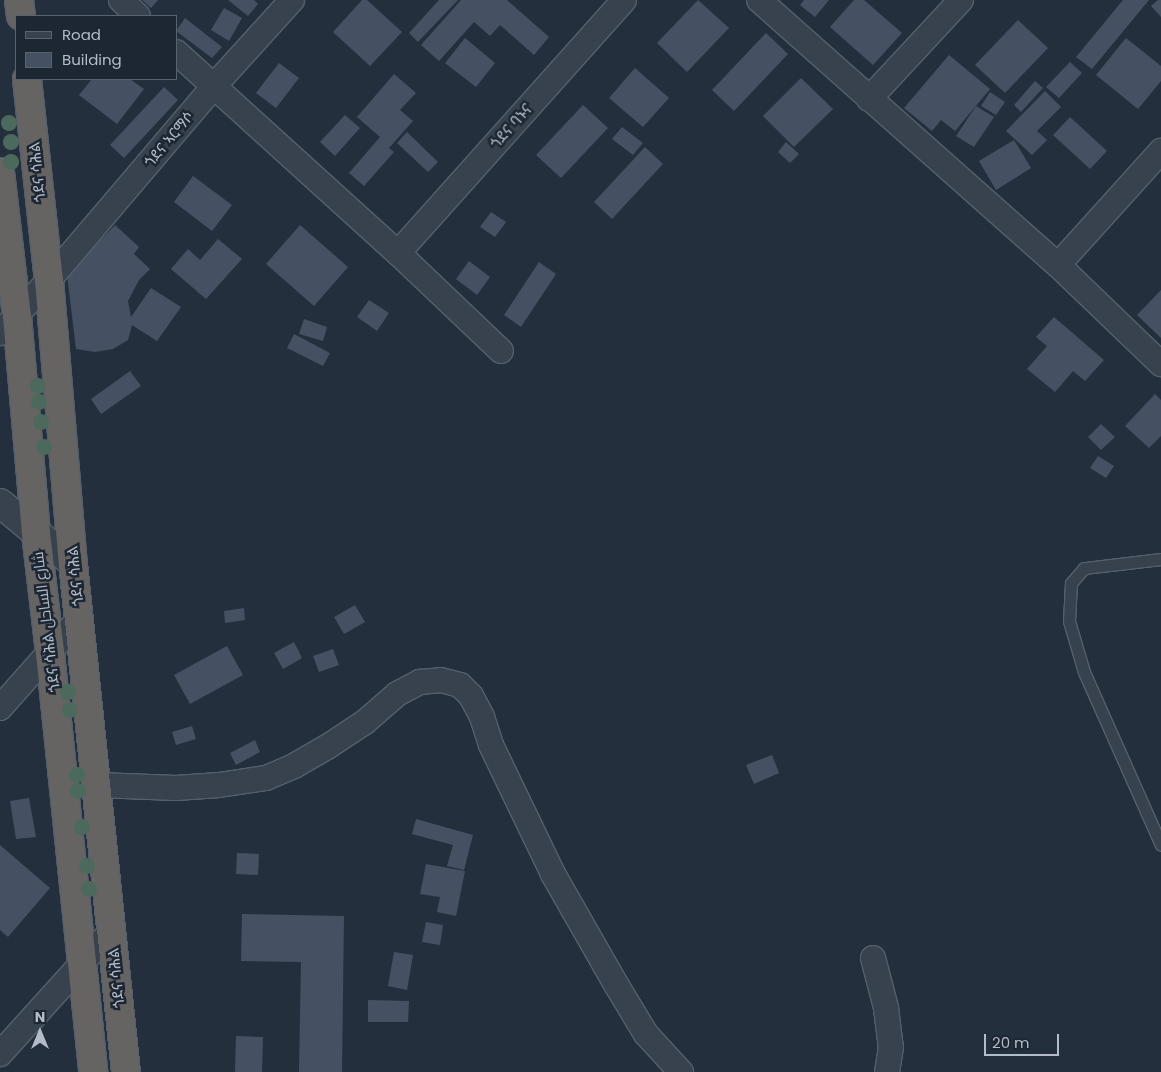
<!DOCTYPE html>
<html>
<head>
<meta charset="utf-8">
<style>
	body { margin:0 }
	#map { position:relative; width:1161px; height:1072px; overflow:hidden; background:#242f3e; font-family:Poppins,Cairo,"Noto Sans Ethiopic",sans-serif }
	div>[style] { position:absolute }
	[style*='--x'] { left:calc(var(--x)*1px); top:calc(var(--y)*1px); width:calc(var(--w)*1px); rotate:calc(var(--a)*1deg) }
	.building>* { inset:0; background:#455162 }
	.roads { filter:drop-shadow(1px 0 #565f6c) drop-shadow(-1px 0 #565f6c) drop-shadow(0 1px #565f6c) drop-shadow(0 -1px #565f6c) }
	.service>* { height:11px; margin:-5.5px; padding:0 5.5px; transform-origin:5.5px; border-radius:5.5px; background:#38414e }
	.minor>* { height:24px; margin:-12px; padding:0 12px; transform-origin:12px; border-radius:12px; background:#38414e }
	.tertiary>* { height:28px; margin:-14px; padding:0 14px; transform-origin:14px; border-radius:14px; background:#38414e }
	.trunk>* { height:28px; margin:-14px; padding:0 14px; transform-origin:14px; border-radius:14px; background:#656462 }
	.trees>* { width:16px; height:16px; margin:-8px; border-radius:50%; background:#4b6a5d }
	span { translate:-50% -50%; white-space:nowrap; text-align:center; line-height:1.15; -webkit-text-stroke:5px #1d2633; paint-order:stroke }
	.street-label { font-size:15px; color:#b4bcc9 }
	.legend { position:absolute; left:15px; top:15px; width:162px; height:65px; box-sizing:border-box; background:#1d2633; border:1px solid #59626f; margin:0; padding:6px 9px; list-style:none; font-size:15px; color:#b4bcc9 }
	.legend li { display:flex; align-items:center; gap:10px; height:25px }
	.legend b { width:25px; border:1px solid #59626f }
	.north { position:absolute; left:15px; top:1007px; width:50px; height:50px; -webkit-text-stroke:4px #1d2633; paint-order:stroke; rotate:0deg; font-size:14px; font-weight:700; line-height:20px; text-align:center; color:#b4bcc9 }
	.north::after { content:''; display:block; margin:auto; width:18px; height:22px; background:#b4bcc9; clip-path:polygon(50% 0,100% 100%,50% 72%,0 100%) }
	.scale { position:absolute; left:984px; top:1034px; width:75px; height:22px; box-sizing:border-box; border:2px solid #b4bcc9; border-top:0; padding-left:6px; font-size:15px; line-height:18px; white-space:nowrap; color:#b4bcc9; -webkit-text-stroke:4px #1d2633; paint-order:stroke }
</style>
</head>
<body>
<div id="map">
	<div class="building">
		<div style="clip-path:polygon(142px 0,158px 0,151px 8px)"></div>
		<div style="clip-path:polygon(228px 0,254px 0,258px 4px,248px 16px)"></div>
		<div style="clip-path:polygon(362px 0,367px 0,402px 32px,370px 66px,333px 32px)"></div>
		<div style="clip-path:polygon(439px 0,458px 0,418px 42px,409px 33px)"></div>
		<div style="clip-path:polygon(461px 0,507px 0,549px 37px,534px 55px,500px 25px,490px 36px,474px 22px,439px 61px,421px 45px)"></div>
		<div style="clip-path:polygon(698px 0,729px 28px,687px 72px,657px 43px)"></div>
		<div style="clip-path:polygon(804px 0,829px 0,815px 17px,800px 5px)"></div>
		<div style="clip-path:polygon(854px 0,864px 0,902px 33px,873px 65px,830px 27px)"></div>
		<div style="clip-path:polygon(1123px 0,1149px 0,1092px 69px,1076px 57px)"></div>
		<div style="clip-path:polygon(1158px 0,1161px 0,1161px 17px,1151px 6px)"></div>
		<div style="clip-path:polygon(224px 8px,242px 18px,229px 41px,211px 30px)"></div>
		<div style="clip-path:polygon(185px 18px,222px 47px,212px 58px,176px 31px)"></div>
		<div style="clip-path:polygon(1018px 20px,1048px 48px,1005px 93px,975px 65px)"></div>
		<div style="clip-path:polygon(766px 33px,788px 54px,734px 111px,712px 90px)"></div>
		<div style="clip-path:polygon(465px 38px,495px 63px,476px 87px,445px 63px)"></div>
		<div style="clip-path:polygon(1126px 38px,1161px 66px,1161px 81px,1138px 109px,1096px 75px)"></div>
		<div style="clip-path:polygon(949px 55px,990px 89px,955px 131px,941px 120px,932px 131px,904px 108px)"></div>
		<div style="clip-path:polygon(1070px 62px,1082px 73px,1059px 98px,1046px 87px)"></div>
		<div style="clip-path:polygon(279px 63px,299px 78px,276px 108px,256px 93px)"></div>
		<div style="clip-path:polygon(635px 68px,669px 98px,643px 127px,609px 98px)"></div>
		<div style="clip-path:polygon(394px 74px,416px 93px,400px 110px,413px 121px,389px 148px,394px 152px,364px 186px,349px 173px,380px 137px,357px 117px)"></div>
		<div style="clip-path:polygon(801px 78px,833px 109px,794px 147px,763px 116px)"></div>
		<div style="clip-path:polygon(92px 79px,130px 79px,144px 89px,117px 124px,79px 95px)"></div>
		<div style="clip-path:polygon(1035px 81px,1043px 88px,1021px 112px,1014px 105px)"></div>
		<div style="clip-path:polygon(164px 87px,178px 100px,124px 158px,110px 145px)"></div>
		<div style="clip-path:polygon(1045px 91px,1061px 107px,1037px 131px,1047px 140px,1032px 155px,1006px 131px)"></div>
		<div style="clip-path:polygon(990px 92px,1005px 102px,996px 115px,981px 106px)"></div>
		<div style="clip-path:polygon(583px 105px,608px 128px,561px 178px,536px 155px)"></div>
		<div style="clip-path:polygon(976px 106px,994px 117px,974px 147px,956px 136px)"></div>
		<div style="clip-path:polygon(345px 115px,360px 128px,335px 156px,320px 142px)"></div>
		<div style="clip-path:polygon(1070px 117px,1107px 151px,1090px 169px,1053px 135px)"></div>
		<div style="clip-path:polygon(622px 127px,643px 143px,633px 155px,612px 139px)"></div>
		<div style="clip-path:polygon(407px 132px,438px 162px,428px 172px,397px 143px)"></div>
		<div style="clip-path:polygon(1014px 140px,1031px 168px,996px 190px,979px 161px)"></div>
		<div style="clip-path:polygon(786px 142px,799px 154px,790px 163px,778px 152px)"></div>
		<div style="clip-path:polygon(645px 147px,663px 164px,612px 219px,594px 202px)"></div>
		<div style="clip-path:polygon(193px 176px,232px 205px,212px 231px,174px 202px)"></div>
		<div style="clip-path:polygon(491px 212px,506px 222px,495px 237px,480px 227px)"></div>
		<div style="clip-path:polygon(115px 225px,139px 247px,134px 254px,150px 269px,139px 280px,128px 301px,131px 317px,151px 288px,181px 307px,157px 341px,132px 325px,128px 340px,113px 349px,95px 352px,76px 349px,67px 275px)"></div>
		<div style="clip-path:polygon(300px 225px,348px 267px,314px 306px,266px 264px)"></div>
		<div style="clip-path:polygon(218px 239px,242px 259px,206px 299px,171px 269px,188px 249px,200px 260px)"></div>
		<div style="clip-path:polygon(469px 261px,490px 277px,477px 295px,456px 279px)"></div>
		<div style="clip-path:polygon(539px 262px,556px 274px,521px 327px,504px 315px)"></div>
		<div style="clip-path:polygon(1161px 290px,1161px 338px,1137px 315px)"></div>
		<div style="clip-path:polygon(369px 300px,389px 313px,377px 331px,357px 317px)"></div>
		<div style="clip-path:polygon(1054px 317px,1104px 360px,1085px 381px,1073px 371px,1055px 392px,1027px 369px,1047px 346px,1036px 337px)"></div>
		<div style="clip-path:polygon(304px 319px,327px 327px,323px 341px,299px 334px)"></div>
		<div style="clip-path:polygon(294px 334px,330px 353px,323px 366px,287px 348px)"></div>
		<div style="clip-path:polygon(130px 371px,141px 386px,101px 414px,91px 399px)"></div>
		<div style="clip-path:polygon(1155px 394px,1161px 400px,1161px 436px,1149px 448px,1125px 426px)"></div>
		<div style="clip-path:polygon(1101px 424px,1115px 437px,1101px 450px,1088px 437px)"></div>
		<div style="clip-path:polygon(1098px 456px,1114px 466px,1106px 478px,1090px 468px)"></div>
		<div style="clip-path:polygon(355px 605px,365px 622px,344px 634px,334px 617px)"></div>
		<div style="clip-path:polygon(244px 608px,245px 620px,225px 623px,224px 611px)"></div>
		<div style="clip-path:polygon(294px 642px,302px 658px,283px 669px,274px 653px)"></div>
		<div style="clip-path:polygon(227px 646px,243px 675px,190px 704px,174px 675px)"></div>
		<div style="clip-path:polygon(333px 649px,339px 665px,319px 672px,313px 656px)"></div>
		<div style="clip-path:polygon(192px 726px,196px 739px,176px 745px,172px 732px)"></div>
		<div style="clip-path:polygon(255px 740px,260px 752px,236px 765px,230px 753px)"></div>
		<div style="clip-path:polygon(772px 755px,779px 773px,754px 784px,746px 765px)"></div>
		<div style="clip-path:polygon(29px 798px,36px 837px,16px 839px,10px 801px)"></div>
		<div style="clip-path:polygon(416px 819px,473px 835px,464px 870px,447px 866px,453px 845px,412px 834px)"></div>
		<div style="clip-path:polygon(0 845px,50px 888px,8px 937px,0 930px)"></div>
		<div style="clip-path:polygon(237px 853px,259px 854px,258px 875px,236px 874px)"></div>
		<div style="clip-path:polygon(426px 864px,465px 871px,456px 916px,437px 912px,440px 897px,420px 894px)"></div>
		<div style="clip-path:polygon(242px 914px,344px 916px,342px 1072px,299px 1072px,301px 962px,241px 961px)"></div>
		<div style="clip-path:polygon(426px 922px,443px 925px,440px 945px,422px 942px)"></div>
		<div style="clip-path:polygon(394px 952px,413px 955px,407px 990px,388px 986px)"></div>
		<div style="clip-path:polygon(368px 1000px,409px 1001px,408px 1022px,368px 1022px)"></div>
		<div style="clip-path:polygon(236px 1036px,263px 1037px,262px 1072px,235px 1072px)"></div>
	</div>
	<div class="roads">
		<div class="service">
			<div style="--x:1161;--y:559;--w:78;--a:173.3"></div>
			<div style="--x:1084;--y:568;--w:20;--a:131"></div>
			<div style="--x:1071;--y:583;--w:38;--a:93"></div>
			<div style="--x:1069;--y:621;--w:53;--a:73.6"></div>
			<div style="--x:1084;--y:672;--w:189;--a:66"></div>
		</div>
		<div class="minor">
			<div style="--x:121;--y:0;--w:23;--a:43"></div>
			<div style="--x:759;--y:0;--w:400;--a:41.6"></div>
			<div style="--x:1058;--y:265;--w:143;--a:43.9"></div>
			<div style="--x:176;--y:52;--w:299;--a:42.2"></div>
			<div style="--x:398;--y:253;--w:142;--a:43.6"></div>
			<div style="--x:869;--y:99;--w:135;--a:-47.1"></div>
			<div style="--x:398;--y:253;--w:339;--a:-48.2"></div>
			<div style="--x:1058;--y:265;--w:154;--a:-47.9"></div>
			<div style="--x:0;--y:333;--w:72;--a:-47.2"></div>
			<div style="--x:49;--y:280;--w:255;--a:-49.6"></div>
			<div style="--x:214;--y:86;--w:116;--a:-47.8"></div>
			<div style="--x:0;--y:708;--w:119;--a:-48.4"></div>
			<div style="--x:98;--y:785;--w:78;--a:2.2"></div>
			<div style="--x:176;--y:788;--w:43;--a:-4"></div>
			<div style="--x:219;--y:785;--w:48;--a:-8.5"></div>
			<div style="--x:266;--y:778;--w:30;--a:-23"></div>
			<div style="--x:294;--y:766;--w:38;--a:-30"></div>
			<div style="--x:327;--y:747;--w:45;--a:-33.3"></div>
			<div style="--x:365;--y:722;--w:43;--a:-41.2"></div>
			<div style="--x:397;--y:694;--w:26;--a:-28"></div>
			<div style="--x:420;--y:682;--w:21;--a:-5"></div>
			<div style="--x:441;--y:680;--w:20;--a:15"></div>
			<div style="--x:460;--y:685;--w:16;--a:45"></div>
			<div style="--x:471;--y:696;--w:24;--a:62"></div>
			<div style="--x:482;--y:717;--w:29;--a:72"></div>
			<div style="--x:491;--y:745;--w:143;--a:64.3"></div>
			<div style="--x:553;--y:874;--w:129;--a:60.3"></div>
			<div style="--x:617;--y:986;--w:56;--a:58.9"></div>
			<div style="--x:646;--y:1034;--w:52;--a:47.4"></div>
			<div style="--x:873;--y:958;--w:52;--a:75.4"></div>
			<div style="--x:886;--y:1008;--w:39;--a:83"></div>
			<div style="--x:891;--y:1047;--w:25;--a:99"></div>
			<div style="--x:0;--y:1054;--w:166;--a:-47.9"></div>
		</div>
		<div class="tertiary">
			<div style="--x:0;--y:503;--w:94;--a:39.4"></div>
		</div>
		<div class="trunk">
			<div style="--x:19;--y:0;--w:16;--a:83"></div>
			<div style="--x:27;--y:79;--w:202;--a:83.8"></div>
			<div style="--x:49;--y:280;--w:284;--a:85.2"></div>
			<div style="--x:73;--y:563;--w:512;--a:84.06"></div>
			<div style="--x:0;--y:172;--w:145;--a:83.3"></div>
			<div style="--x:17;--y:316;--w:218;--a:85"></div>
			<div style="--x:36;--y:533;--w:121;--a:83.3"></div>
			<div style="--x:50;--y:653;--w:421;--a:84.1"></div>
		</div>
	</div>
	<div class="trees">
		<div style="left:9px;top:123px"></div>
		<div style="left:11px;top:142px"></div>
		<div style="left:11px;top:162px"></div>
		<div style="left:38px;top:386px"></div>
		<div style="left:39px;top:402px"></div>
		<div style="left:41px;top:422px"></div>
		<div style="left:44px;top:447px"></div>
		<div style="left:68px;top:692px"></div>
		<div style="left:70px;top:710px"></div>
		<div style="left:77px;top:775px"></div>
		<div style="left:78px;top:791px"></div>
		<div style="left:82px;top:827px"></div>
		<div style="left:87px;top:866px"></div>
		<div style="left:89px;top:889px"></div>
	</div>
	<div class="street-label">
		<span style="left:511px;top:126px;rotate:-48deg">ጎደና ባኑና</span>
		<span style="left:169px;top:139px;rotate:-50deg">ጎደና ኣርማሶ</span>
		<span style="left:37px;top:172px;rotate:-96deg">ጎደና ሳሕል</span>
		<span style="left:75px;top:576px;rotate:-96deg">ጎደና ሳሕል</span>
		<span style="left:46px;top:622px;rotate:-97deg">ጎደና ሳሕል شارع الساحل</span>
		<span style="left:116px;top:978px;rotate:-96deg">ጎደና ሳሕል</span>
	</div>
	<ul class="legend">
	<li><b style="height:6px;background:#38414e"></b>Road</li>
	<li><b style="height:14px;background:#455162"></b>Building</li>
	</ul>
	<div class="north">N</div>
	<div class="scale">20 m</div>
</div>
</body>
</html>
